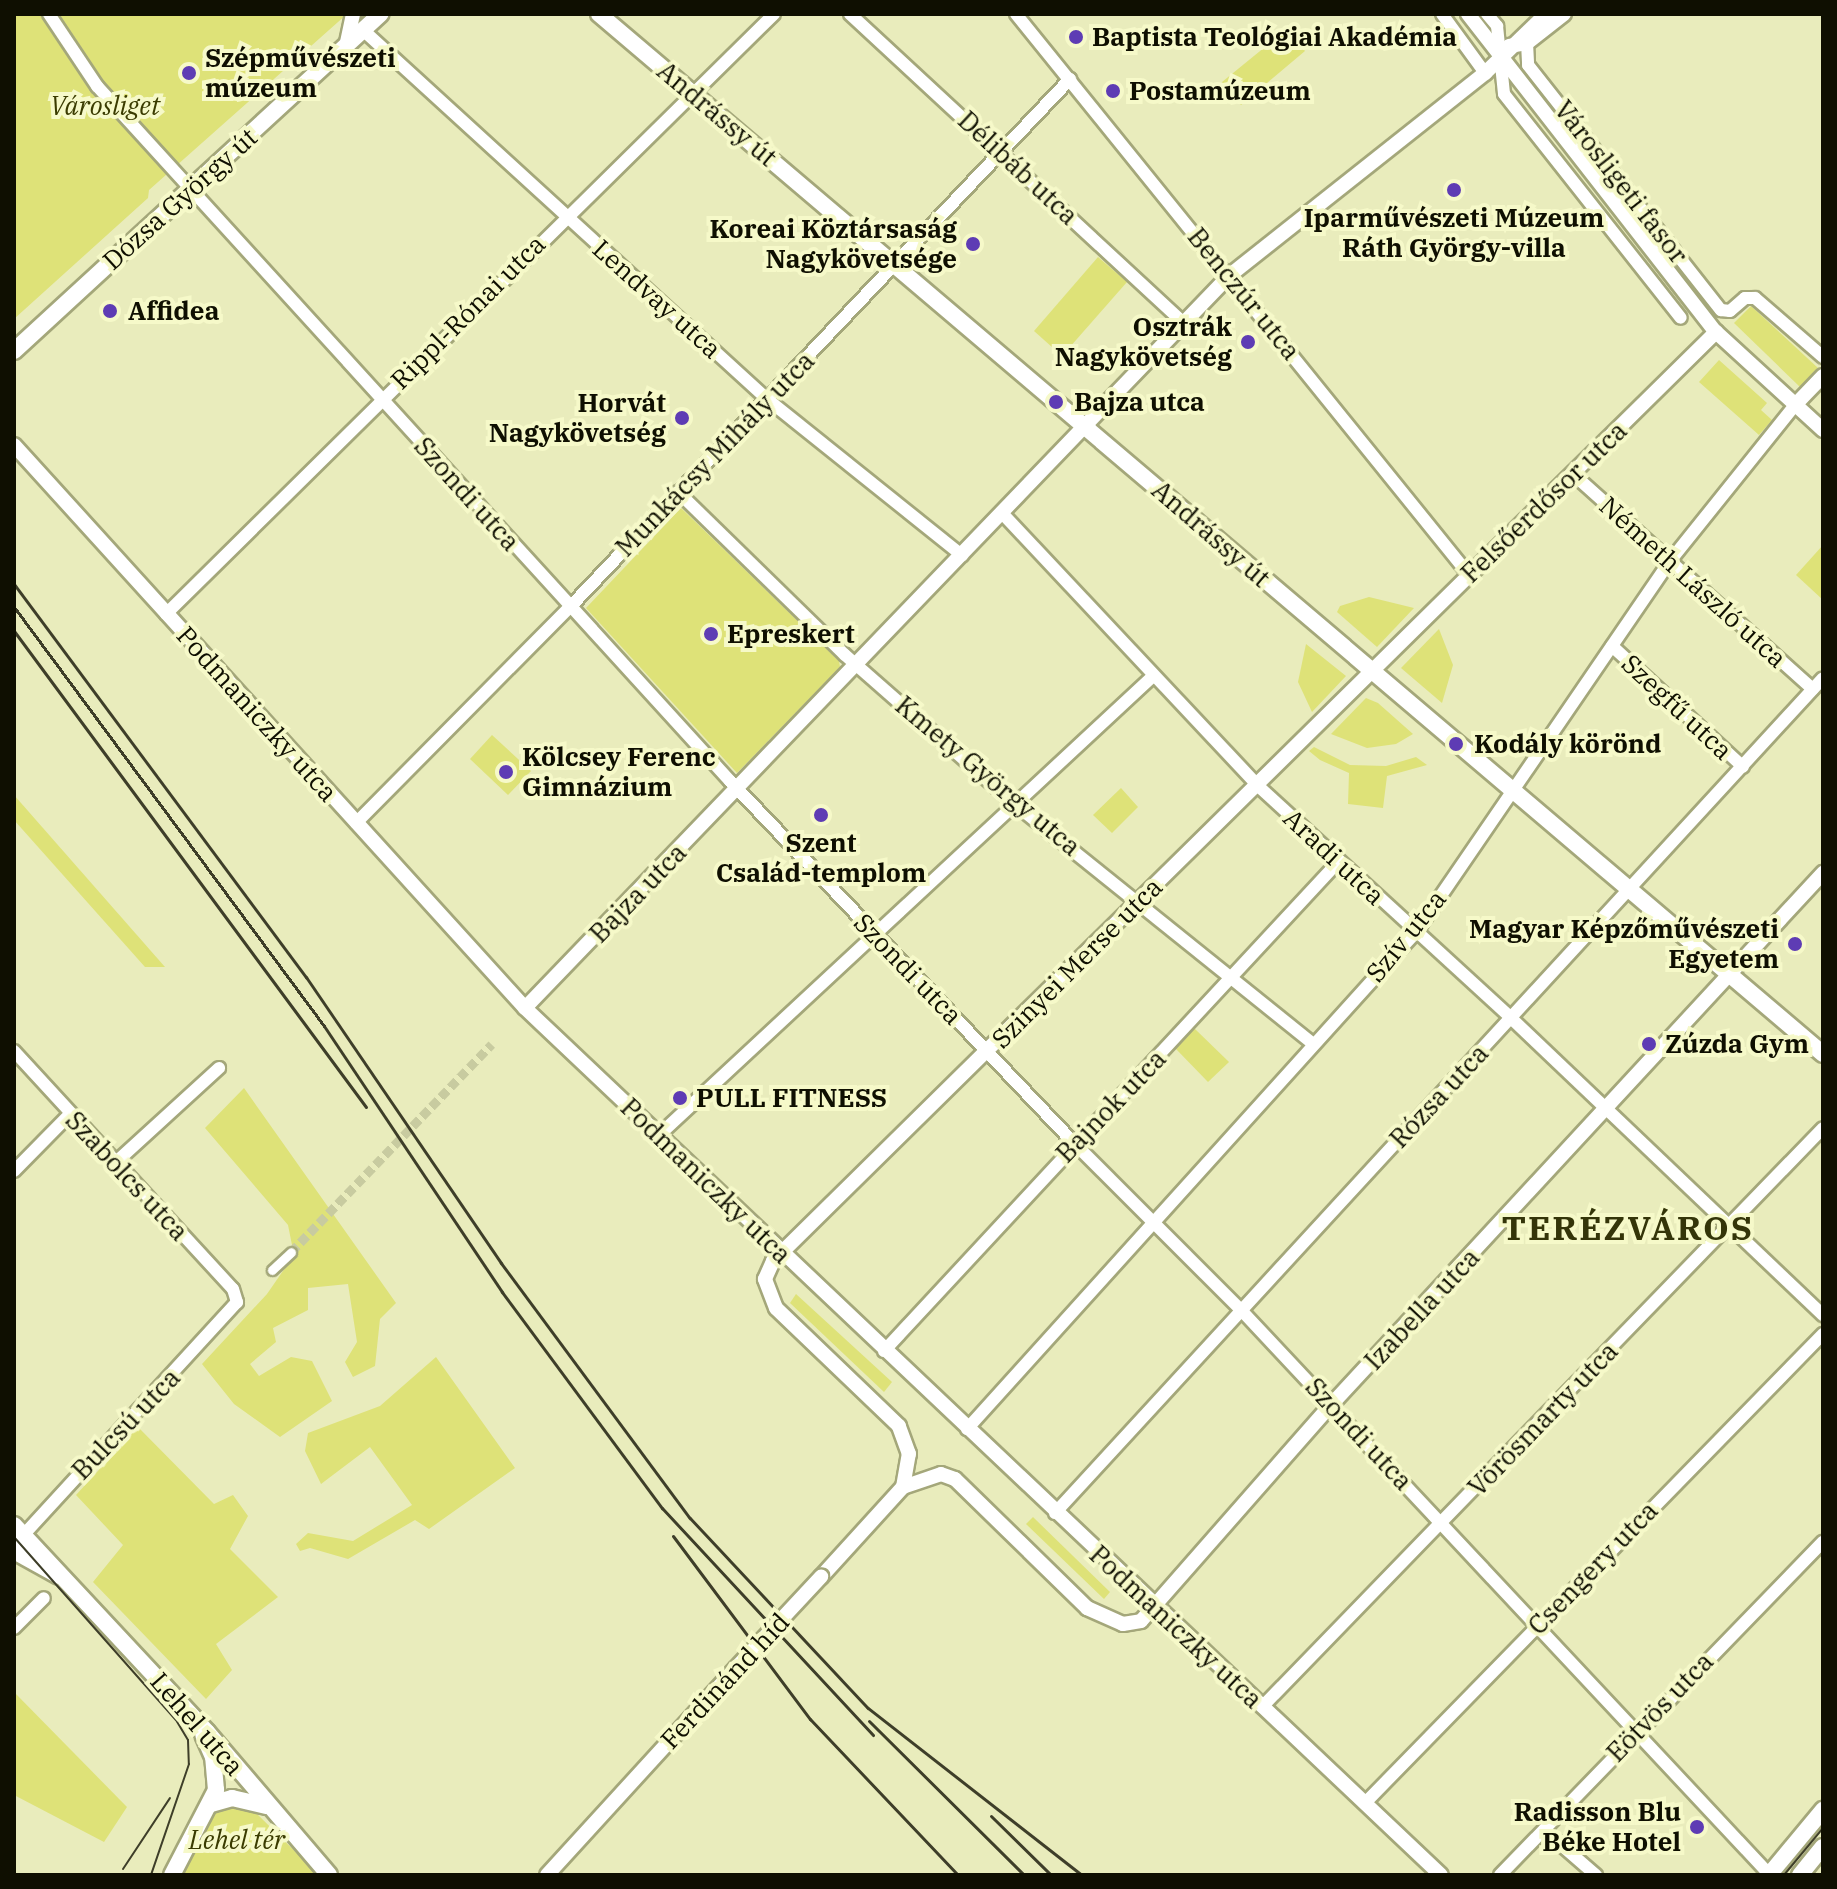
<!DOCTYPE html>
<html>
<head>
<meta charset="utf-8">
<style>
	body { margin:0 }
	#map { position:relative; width:1837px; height:1889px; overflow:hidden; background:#e9ecbc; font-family:"IBM Plex Serif",serif }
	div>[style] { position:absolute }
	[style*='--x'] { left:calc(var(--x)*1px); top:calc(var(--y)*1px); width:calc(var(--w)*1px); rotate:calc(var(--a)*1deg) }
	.green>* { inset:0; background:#dee278 }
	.pedestrian-tunnel>* { height:9px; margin-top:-4.5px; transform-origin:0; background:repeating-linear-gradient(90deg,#c8cba0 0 9px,transparent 0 13.5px) }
	.roads { filter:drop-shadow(2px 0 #a4a77a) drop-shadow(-2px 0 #a4a77a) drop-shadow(0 2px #a4a77a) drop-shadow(0 -2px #a4a77a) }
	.pedestrian>* { height:9px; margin:-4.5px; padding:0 4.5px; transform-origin:4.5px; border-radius:4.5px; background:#fff }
	.minor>* { height:12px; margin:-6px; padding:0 6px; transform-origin:6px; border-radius:6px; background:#fff }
	.tertiary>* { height:14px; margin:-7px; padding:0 7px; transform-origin:7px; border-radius:7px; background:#fff }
	.secondary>* { height:16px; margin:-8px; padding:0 8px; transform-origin:8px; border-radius:8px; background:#fff }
	.tram>* { height:2px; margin:-1px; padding:0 1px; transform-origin:1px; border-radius:1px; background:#3e3e29 }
	.rail>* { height:3px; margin:-1.5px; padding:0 1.5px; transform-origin:1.5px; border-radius:1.5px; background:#3e3e29 }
	.bridges { filter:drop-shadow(2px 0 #a4a77a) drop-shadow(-2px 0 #a4a77a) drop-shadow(0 2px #a4a77a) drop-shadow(0 -2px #a4a77a) }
	.tertiary-bridge>* { height:14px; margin:-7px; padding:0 7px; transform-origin:7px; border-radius:7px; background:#fff }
	.dots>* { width:22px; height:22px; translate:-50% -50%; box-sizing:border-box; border:4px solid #f6f9c9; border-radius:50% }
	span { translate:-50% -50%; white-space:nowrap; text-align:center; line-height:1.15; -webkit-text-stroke:8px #f6f9c9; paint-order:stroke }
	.poi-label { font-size:26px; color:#0f0f01; font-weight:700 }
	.left { translate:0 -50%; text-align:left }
	.right { translate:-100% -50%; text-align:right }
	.park-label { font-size:26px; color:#3a3b00; font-style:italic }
	.street-label { font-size:26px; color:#0f0f01 }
	.district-label { font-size:34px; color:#343509; font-weight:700; letter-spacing:2px }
	.frame { position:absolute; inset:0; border:16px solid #0f0f01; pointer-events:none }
</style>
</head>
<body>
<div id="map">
	<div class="green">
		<div style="clip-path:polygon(14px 14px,347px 14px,149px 190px,148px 198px,14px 319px)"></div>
		<div style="clip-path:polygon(1287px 29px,1305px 51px,1241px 105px,1222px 82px)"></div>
		<div style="clip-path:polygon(1098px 257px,1127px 282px,1062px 356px,1034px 331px)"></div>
		<div style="clip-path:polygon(1751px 306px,1818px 368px,1800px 387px,1734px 323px)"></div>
		<div style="clip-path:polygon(1719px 360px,1767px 403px,1761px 410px,1772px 420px,1759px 435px,1699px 382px)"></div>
		<div style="clip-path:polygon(681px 508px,839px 661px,840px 667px,737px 773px,586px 608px)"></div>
		<div style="clip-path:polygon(1823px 545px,1823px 600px,1796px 575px)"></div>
		<div style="clip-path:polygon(1369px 597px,1414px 608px,1377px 647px,1337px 612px,1340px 606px)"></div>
		<div style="clip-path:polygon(1439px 629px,1453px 665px,1442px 703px,1401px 668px)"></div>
		<div style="clip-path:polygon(1306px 644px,1346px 676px,1312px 712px,1298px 682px)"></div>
		<div style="clip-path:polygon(1366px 698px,1378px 703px,1413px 734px,1396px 744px,1367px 748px,1331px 734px)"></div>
		<div style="clip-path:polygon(492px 735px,531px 771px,508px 795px,470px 759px)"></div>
		<div style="clip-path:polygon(1314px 747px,1350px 765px,1386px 766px,1416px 757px,1427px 765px,1387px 776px,1383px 808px,1348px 804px,1349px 773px,1320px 760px,1309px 751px)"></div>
		<div style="clip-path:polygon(1121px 788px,1138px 807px,1112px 833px,1093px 815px)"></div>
		<div style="clip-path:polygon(14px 795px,165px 967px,145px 967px,14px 820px)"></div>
		<div style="clip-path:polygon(1194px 1028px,1229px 1062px,1208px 1082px,1175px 1048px)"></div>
		<div style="clip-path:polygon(244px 1088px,396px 1303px,380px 1319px,375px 1366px,353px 1377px,345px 1362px,357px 1342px,348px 1284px,308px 1288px,308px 1310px,273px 1328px,276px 1342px,250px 1364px,259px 1376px,291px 1357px,312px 1361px,332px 1401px,280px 1437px,234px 1404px,202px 1364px,267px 1294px,294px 1255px,288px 1225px,205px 1128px)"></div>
		<div style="clip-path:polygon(796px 1294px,892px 1382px,884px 1392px,790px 1303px)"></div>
		<div style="clip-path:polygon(436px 1357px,515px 1468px,429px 1529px,415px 1520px,348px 1559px,310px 1548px,300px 1551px,296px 1544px,308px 1533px,353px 1541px,412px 1505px,370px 1447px,321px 1484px,305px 1451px,308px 1433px,380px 1406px)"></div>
		<div style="clip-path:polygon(138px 1427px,214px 1504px,233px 1495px,248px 1516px,230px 1549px,278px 1597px,216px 1644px,232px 1670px,206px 1699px,93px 1582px,123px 1545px,76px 1495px)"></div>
		<div style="clip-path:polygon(1033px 1517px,1110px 1592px,1104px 1599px,1026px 1524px)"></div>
		<div style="clip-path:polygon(14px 1692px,127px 1807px,104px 1842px,14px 1795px)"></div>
		<div style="clip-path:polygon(248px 1805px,319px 1875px,182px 1875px,218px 1807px)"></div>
	</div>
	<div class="pedestrian-tunnel">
		<div style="--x:291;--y:1252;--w:289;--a:-46"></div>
	</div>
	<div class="roads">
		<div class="pedestrian">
			<div style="--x:272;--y:1270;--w:26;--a:-43"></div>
		</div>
		<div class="minor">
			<div style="--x:49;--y:14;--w:87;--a:56.3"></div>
			<div style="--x:97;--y:86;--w:940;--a:47.67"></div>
			<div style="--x:730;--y:781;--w:501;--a:46.46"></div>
			<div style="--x:1075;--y:1144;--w:236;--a:45"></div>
			<div style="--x:1242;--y:1311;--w:773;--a:46.89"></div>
			<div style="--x:850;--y:14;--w:455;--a:42.8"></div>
			<div style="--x:1016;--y:14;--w:722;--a:51.07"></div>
			<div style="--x:1442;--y:14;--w:73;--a:53.9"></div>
			<div style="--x:1487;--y:14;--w:16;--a:50"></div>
			<div style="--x:1497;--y:26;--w:68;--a:84.1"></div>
			<div style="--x:1504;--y:94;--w:285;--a:51.7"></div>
			<div style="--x:363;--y:30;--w:547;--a:42.41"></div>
			<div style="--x:767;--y:399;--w:250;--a:38.7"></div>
			<div style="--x:1527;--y:43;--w:22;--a:87"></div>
			<div style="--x:1528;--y:65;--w:312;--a:51.8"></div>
			<div style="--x:1721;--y:310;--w:9;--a:6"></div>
			<div style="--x:1730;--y:311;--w:20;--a:-41"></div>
			<div style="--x:1745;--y:298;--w:10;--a:0"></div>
			<div style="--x:1755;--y:298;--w:90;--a:40.9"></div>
			<div style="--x:1573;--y:474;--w:322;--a:41.9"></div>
			<div style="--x:678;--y:492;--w:233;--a:44.3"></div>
			<div style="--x:845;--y:655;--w:227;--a:41.3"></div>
			<div style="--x:1016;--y:805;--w:380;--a:38.8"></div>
			<div style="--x:1002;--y:513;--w:373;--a:46.8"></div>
			<div style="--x:1257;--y:785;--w:345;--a:42.5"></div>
			<div style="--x:1511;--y:1018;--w:431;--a:43.6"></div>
			<div style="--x:166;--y:614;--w:854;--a:-44.62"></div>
			<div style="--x:1612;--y:646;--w:178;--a:42.7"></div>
			<div style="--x:356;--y:823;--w:305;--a:-45.3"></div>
			<div style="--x:571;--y:606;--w:726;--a:-46.56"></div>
			<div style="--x:14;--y:1051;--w:323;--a:47.4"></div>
			<div style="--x:233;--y:1289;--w:14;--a:73"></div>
			<div style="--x:237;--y:1302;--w:330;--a:132.5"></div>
			<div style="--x:658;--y:1136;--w:676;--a:-42.9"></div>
			<div style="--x:115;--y:1163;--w:141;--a:-42.4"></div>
			<div style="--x:14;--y:1171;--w:80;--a:-45.5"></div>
			<div style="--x:884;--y:1351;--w:669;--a:-47.12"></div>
			<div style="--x:967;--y:1429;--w:670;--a:-47.9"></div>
			<div style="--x:1416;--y:932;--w:450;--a:-55.6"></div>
			<div style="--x:1670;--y:561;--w:201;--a:-51.3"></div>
			<div style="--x:1055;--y:1513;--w:1134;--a:-47.39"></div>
			<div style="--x:14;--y:1628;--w:42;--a:-45"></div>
			<div style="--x:1262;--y:1707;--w:806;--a:-45.9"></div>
			<div style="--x:1365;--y:1803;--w:656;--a:-45.68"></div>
			<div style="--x:1544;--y:1830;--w:69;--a:40.9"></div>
			<div style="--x:1500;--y:1875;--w:464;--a:-45.9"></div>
		</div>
		<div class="tertiary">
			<div style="--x:1468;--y:14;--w:403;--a:52.1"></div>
			<div style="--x:1716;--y:332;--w:145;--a:42.5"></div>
			<div style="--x:1509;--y:46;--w:18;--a:-9"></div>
			<div style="--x:1527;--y:43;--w:47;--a:-38.1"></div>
			<div style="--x:346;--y:47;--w:34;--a:-78"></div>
			<div style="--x:1796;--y:404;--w:39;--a:-46"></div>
			<div style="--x:14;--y:445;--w:760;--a:47.77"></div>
			<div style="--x:525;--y:1008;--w:1261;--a:43.43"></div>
			<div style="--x:525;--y:1008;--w:1016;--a:-46.12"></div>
			<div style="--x:1229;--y:276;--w:327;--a:-38.4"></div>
			<div style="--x:1485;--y:73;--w:85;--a:-44"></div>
			<div style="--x:903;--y:1487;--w:40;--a:-18.9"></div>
			<div style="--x:941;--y:1474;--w:15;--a:20"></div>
			<div style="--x:955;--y:1479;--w:185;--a:44.3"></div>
			<div style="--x:1087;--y:1608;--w:39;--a:24"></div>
			<div style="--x:1123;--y:1624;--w:18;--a:-9"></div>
			<div style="--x:1141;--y:1621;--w:288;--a:-48.7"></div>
			<div style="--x:1331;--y:1405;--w:725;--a:-47.24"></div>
			<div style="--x:821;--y:1577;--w:122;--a:-47.7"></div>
			<div style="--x:903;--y:1487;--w:34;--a:-80"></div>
			<div style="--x:909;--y:1454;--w:30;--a:-110"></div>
			<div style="--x:899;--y:1426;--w:170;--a:-136.2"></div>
			<div style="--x:776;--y:1308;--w:31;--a:-111"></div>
			<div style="--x:765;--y:1279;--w:20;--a:-66"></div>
			<div style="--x:773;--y:1261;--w:1324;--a:-44.57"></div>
			<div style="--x:547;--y:1875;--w:280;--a:-47.6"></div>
		</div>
		<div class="secondary">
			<div style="--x:599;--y:14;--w:1606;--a:40.35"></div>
			<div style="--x:14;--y:351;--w:498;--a:-42.6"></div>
			<div style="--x:14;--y:1525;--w:283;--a:47"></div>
			<div style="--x:207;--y:1732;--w:188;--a:49.5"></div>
			<div style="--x:14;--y:1551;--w:51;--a:29.1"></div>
			<div style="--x:211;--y:1804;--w:22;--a:-16"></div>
			<div style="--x:232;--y:1798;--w:35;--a:13"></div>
			<div style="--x:172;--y:1875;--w:96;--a:-62.6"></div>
			<div style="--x:216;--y:1790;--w:33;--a:-95"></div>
			<div style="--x:213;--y:1757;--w:24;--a:-114"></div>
			<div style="--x:1769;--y:1875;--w:85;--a:-50.3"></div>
			<div style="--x:1800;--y:1875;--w:36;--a:-51"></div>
		</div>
	</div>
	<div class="tram">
		<div style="--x:14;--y:1537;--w:244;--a:48.5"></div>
		<div style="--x:176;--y:1720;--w:23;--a:59"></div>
		<div style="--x:188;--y:1740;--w:24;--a:88"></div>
		<div style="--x:189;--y:1764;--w:117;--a:108.9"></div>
		<div style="--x:123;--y:1869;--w:85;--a:-56.5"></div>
		<div style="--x:1784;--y:1875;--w:61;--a:-50.3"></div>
	</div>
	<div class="rail">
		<div style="--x:14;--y:584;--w:490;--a:53.4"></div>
		<div style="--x:306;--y:977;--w:346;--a:55.7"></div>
		<div style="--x:501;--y:1263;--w:317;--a:53.5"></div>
		<div style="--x:690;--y:1518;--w:260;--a:46.9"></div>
		<div style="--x:868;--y:1708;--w:271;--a:38"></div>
		<div style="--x:14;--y:607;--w:521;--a:53.5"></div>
		<div style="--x:324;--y:1026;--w:320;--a:56.2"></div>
		<div style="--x:502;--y:1292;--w:269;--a:53.5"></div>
		<div style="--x:662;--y:1508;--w:310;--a:47.1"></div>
		<div style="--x:14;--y:631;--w:592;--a:53.52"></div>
		<div style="--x:673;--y:1536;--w:229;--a:53.2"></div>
		<div style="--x:810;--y:1719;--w:215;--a:46.5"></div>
		<div style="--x:869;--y:1721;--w:218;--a:44.8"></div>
		<div style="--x:991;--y:1816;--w:84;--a:44.5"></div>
	</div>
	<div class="bridges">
		<div class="tertiary-bridge">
			<div style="--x:736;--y:1668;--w:125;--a:-47"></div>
		</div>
	</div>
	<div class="dots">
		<div style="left:1076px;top:37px;background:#5e3cb4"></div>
		<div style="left:189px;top:73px;background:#5e3cb4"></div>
		<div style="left:1113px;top:91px;background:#5e3cb4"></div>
		<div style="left:1454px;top:190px;background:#5e3cb4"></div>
		<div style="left:973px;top:244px;background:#5e3cb4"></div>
		<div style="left:110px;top:311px;background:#5e3cb4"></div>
		<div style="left:1248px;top:342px;background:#5e3cb4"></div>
		<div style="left:1056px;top:402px;background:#5e3cb4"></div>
		<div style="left:682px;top:418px;background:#5e3cb4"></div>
		<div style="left:711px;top:634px;background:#5e3cb4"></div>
		<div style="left:1456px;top:744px;background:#5e3cb4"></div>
		<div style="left:506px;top:772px;background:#5e3cb4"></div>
		<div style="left:821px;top:815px;background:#5e3cb4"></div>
		<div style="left:1795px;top:944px;background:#5e3cb4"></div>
		<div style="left:1649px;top:1044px;background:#5e3cb4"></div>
		<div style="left:680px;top:1098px;background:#5e3cb4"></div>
		<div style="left:1697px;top:1827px;background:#5e3cb4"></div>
	</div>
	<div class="poi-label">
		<span class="left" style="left:1092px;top:37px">Baptista Teológiai Akadémia</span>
		<span class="left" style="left:205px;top:73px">Szépművészeti<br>múzeum</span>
		<span class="left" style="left:1129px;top:91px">Postamúzeum</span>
		<span style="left:1454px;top:233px">Iparművészeti Múzeum<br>Ráth György-villa</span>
		<span class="right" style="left:957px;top:244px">Koreai Köztársaság<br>Nagykövetsége</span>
		<span class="left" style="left:128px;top:311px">Affidea</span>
		<span class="right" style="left:1232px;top:342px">Osztrák<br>Nagykövetség</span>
		<span class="left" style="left:1074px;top:402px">Bajza utca</span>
		<span class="right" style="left:666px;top:418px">Horvát<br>Nagykövetség</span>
		<span class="left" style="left:727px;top:634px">Epreskert</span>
		<span class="left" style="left:1474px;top:744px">Kodály körönd</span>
		<span class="left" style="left:522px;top:772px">Kölcsey Ferenc<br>Gimnázium</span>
		<span style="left:821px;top:858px">Szent<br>Család-templom</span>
		<span class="right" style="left:1779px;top:944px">Magyar Képzőművészeti<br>Egyetem</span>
		<span class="left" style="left:1665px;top:1044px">Zúzda Gym</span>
		<span class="left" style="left:696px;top:1098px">PULL FITNESS</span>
		<span class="right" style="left:1681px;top:1827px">Radisson Blu<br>Béke Hotel</span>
	</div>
	<div class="park-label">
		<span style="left:105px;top:106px">Városliget</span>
		<span style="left:237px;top:1840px">Lehel tér</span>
	</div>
	<div class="street-label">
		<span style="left:717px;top:114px;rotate:40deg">Andrássy út</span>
		<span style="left:1018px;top:168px;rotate:43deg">Délibáb utca</span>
		<span style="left:1621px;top:182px;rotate:52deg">Városligeti fasor</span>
		<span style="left:180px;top:199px;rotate:-42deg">Dózsa György út</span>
		<span style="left:1244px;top:294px;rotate:51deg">Benczúr utca</span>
		<span style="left:657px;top:299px;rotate:42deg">Lendvay utca</span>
		<span style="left:468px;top:312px;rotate:-45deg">Rippl-Rónai utca</span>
		<span style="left:715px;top:454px;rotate:-46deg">Munkácsy Mihály utca</span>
		<span style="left:467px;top:494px;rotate:48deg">Szondi utca</span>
		<span style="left:1544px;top:502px;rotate:-44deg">Felsőerdősor utca</span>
		<span style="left:1211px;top:534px;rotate:41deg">Andrássy út</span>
		<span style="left:1693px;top:582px;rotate:42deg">Németh László utca</span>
		<span style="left:1677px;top:707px;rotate:43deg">Szegfű utca</span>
		<span style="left:257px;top:714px;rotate:48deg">Podmaniczky utca</span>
		<span style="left:988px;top:776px;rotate:40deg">Kmety György utca</span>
		<span style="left:1334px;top:857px;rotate:43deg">Aradi utca</span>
		<span style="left:638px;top:893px;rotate:-46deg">Bajza utca</span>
		<span style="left:1406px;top:936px;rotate:-51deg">Szív utca</span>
		<span style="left:1077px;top:963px;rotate:-45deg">Szinyei Merse utca</span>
		<span style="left:908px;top:969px;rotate:46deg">Szondi utca</span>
		<span style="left:1439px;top:1096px;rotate:-47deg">Rózsa utca</span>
		<span style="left:1111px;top:1106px;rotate:-46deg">Bajnok utca</span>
		<span style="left:127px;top:1176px;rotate:47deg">Szabolcs utca</span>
		<span style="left:706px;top:1181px;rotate:44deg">Podmaniczky utca</span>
		<span style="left:1422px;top:1309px;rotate:-47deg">Izabella utca</span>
		<span style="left:1543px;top:1419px;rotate:-46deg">Vörösmarty utca</span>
		<span style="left:126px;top:1424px;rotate:-46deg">Bulcsú utca</span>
		<span style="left:1359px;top:1434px;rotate:47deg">Szondi utca</span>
		<span style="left:1593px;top:1568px;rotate:-46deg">Csengery utca</span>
		<span style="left:1176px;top:1627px;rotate:43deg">Podmaniczky utca</span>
		<span style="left:725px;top:1681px;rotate:-47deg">Ferdinánd híd</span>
		<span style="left:1660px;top:1707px;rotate:-46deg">Eötvös utca</span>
		<span style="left:197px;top:1724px;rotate:49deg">Lehel utca</span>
	</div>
	<div class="district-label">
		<span style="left:1628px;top:1228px">TERÉZVÁROS</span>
	</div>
	<div class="frame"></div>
</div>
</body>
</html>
